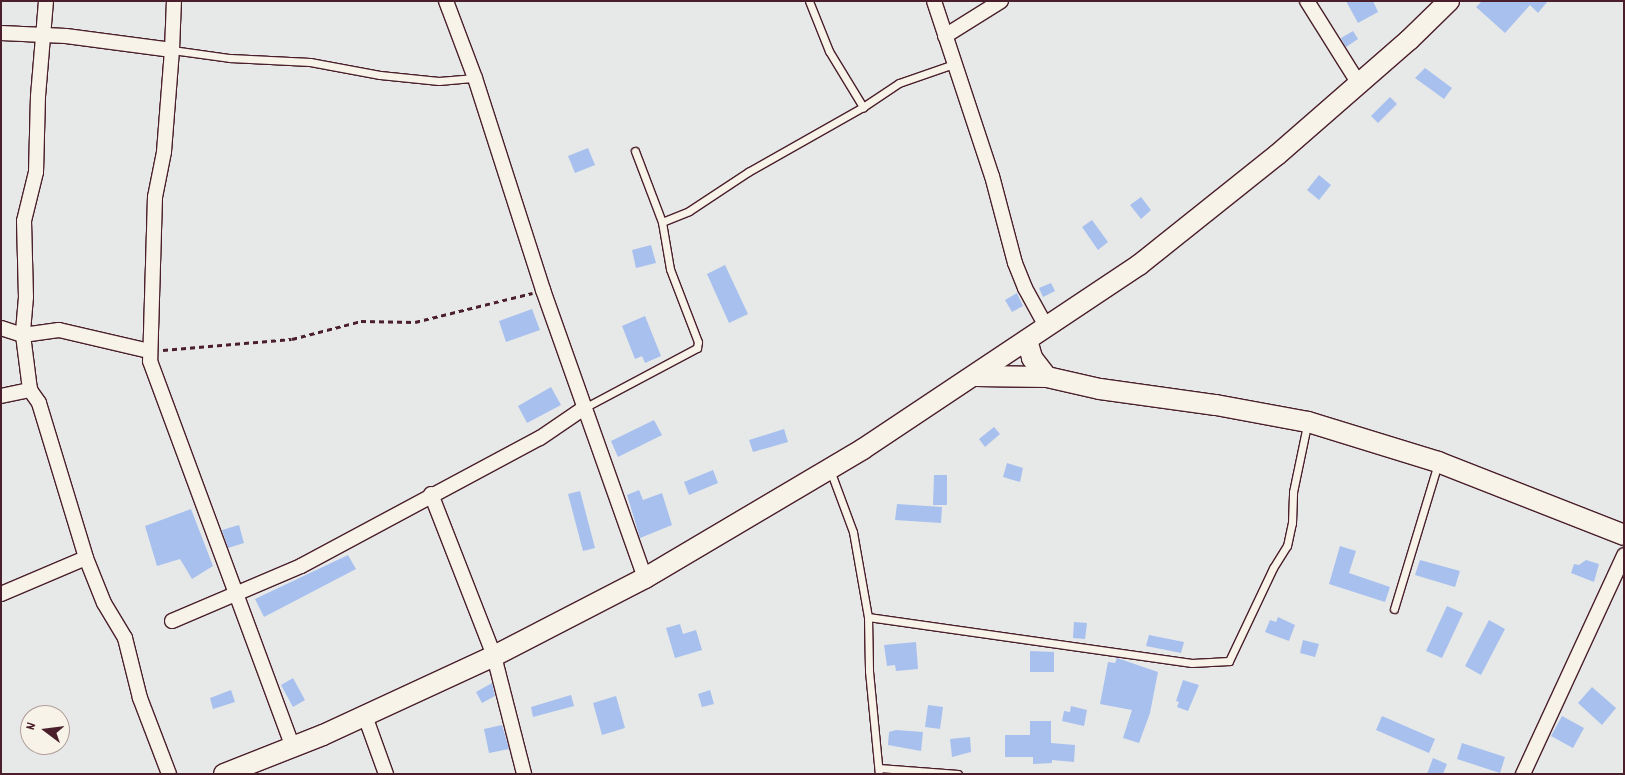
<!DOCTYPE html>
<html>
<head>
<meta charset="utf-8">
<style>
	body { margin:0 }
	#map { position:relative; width:1625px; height:775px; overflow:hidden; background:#e7e9e9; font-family:Dekko,sans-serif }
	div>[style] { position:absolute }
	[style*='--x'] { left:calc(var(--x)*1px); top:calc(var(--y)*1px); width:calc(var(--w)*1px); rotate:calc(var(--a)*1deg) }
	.building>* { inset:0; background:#a7c0ed }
	.path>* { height:2.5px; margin-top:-1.25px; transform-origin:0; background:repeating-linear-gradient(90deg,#4a1f2b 0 5px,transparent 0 9px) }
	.roads { filter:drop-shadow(1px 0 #4a1f2b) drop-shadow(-1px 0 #4a1f2b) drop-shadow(0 1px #4a1f2b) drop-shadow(0 -1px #4a1f2b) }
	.lane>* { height:7px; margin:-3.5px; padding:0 3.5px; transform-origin:3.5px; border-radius:3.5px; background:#f7f3e8 }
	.street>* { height:14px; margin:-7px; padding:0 7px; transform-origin:7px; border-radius:7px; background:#f7f3e8 }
	.secondary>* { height:20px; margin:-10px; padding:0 10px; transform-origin:10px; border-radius:10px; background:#f7f3e8 }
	span { translate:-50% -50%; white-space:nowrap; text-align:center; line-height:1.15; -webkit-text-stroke:4px #f7f3e8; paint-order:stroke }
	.frame { position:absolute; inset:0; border:2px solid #4a1f2b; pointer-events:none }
	.north { position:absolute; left:20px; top:705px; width:50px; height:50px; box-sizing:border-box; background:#f7f3e8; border:1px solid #b29e9c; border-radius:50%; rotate:285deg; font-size:14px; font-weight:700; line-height:20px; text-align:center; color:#4a1f2b }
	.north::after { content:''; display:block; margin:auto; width:18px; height:22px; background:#4a1f2b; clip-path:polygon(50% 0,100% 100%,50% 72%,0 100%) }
</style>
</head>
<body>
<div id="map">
	<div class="building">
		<div style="clip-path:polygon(1346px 1px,1373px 1px,1378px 12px,1358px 23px)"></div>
		<div style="clip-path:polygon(1482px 1px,1548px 1px,1538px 13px,1530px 5px,1505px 33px,1476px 7px)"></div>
		<div style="clip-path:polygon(1353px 31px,1358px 39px,1346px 47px,1341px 38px)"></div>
		<div style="clip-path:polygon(1425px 68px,1452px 88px,1444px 99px,1415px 78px)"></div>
		<div style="clip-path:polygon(1390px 97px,1397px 104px,1378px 123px,1371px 116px)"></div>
		<div style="clip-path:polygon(588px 148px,595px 165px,575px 173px,568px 156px)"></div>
		<div style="clip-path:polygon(1319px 175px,1331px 185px,1319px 200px,1307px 190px)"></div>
		<div style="clip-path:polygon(1141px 197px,1151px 210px,1141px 219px,1130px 205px)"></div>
		<div style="clip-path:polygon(1092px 220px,1108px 242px,1098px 250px,1082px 227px)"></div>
		<div style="clip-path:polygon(651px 245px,656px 263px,636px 268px,632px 250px)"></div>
		<div style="clip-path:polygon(725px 265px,748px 314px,729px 323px,707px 274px)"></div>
		<div style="clip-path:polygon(1051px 283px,1055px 291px,1043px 297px,1039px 288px)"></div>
		<div style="clip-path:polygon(1017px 293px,1023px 306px,1012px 312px,1005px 300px)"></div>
		<div style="clip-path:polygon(532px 309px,540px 330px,506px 342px,499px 321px)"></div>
		<div style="clip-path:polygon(645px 316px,661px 356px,645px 363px,642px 356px,635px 359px,622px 326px)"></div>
		<div style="clip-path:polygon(551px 387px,561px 405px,527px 423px,518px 406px)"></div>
		<div style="clip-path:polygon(654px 420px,662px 435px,618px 457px,611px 441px)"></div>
		<div style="clip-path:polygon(994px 427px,1000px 434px,985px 447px,979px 439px)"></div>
		<div style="clip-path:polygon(784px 429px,788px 442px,753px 452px,749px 440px)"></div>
		<div style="clip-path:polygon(1007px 463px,1023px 468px,1020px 482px,1003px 477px)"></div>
		<div style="clip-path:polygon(713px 470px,718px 483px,689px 495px,684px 482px)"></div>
		<div style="clip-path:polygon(934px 475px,947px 475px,947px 505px,933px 505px)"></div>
		<div style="clip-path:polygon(639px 490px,643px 500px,662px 493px,672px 525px,640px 538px,627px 495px)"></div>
		<div style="clip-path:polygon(580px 491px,595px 548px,583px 551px,568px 494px)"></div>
		<div style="clip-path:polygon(897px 504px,942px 507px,941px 523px,895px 520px)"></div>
		<div style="clip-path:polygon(191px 509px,213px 566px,192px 579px,180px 559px,157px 566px,145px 526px)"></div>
		<div style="clip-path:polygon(239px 525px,244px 543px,228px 548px,222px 530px)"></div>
		<div style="clip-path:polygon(1340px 546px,1356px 551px,1349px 573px,1390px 587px,1385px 602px,1329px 584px)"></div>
		<div style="clip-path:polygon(348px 555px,356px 569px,264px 617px,255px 599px)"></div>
		<div style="clip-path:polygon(1420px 560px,1460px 571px,1455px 587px,1415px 575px)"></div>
		<div style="clip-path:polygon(1586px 560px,1599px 564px,1594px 582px,1571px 573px,1574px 564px,1579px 565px)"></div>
		<div style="clip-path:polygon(1447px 606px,1463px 613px,1442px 658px,1426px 651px)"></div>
		<div style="clip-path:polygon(1278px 617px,1295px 625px,1289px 641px,1265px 632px,1270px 620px,1276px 622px)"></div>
		<div style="clip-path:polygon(1489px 620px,1505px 629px,1481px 675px,1465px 666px)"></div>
		<div style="clip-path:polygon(1074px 622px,1087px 623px,1085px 639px,1073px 638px)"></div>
		<div style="clip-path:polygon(680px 624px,683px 634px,696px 630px,702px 650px,675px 658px,666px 628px)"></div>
		<div style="clip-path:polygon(1149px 635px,1184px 642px,1181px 653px,1146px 646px)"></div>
		<div style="clip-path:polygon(1303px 640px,1319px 644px,1315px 657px,1300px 653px)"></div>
		<div style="clip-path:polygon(916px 642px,918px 669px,896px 671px,895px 665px,887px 666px,884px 645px)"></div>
		<div style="clip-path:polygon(1030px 651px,1054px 652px,1054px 672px,1030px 672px)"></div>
		<div style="clip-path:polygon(1117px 658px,1158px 672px,1150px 713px,1139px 743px,1123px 738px,1132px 710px,1100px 704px,1108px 662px,1115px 663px)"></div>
		<div style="clip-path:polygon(293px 678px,305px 700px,293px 707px,281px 685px)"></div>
		<div style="clip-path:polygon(1183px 680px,1199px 685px,1188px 711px,1177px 707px,1179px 702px,1176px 701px)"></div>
		<div style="clip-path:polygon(492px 683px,495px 696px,482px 703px,476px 692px)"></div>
		<div style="clip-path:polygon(1592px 687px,1616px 708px,1602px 725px,1578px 703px)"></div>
		<div style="clip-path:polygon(231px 690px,235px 702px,213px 709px,210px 698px)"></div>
		<div style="clip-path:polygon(710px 690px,714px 704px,702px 707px,698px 694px)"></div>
		<div style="clip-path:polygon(571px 695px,574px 706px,533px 717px,531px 707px)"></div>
		<div style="clip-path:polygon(616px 696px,625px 728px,602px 735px,593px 703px)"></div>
		<div style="clip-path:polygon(928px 705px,943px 707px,940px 729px,925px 727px)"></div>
		<div style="clip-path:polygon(1071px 706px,1087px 710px,1084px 726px,1062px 721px,1064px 711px,1070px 712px)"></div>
		<div style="clip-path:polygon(1382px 716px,1435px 739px,1429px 753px,1376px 730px)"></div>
		<div style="clip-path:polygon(1562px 716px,1584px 728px,1573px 748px,1551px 736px)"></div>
		<div style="clip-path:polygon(1030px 721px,1051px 721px,1051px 743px,1075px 745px,1074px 762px,1052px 760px,1052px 763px,1033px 764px,1033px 757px,1005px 757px,1005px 735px,1030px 735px)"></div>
		<div style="clip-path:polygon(502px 725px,509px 749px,489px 753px,484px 729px)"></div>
		<div style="clip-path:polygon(896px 730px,923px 732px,921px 751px,888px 745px,889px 732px)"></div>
		<div style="clip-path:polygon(970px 737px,971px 752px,952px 757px,950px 739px)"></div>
		<div style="clip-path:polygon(1462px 743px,1505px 757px,1500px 773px,1457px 759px)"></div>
		<div style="clip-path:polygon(1433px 758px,1447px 764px,1443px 774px,1427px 774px)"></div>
	</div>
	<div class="path">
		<div style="--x:163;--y:350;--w:129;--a:-4.9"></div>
		<div style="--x:292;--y:339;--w:71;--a:-14.6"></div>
		<div style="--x:361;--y:321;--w:54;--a:1.1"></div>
		<div style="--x:415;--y:322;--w:121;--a:-13.9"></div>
	</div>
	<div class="roads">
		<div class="lane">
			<div style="--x:809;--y:1;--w:54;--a:68.2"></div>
			<div style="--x:829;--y:51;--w:66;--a:58.7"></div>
			<div style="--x:172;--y:50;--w:59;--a:7.9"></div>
			<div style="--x:230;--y:58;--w:80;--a:2.9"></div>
			<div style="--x:310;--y:62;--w:71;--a:10.5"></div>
			<div style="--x:380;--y:75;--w:59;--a:5.8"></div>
			<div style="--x:439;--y:81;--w:36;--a:-5"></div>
			<div style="--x:635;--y:151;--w:76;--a:69.2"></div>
			<div style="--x:584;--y:408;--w:128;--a:-28"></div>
			<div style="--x:697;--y:348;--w:6;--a:-81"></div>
			<div style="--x:698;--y:342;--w:78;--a:-111"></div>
			<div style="--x:670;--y:269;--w:48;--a:-99.7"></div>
			<div style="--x:662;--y:222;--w:29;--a:-22"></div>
			<div style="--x:689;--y:211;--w:71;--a:-33.5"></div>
			<div style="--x:748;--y:172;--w:132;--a:-29.5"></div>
			<div style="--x:863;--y:107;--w:43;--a:-33.7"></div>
			<div style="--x:899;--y:83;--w:58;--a:-19.1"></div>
			<div style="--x:830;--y:470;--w:66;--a:69.6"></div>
			<div style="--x:853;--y:532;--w:86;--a:80"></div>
			<div style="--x:868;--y:617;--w:54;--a:88.9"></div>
			<div style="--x:869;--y:671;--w:103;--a:84.5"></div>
			<div style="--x:1394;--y:609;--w:152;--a:-73.2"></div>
			<div style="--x:868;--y:617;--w:327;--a:8.1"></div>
			<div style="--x:1192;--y:663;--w:37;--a:-3"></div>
			<div style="--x:1229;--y:661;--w:103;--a:-64.7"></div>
			<div style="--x:1273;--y:568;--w:26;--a:-58"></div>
			<div style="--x:1287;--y:546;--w:24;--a:-78"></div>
			<div style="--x:1292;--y:523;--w:31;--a:-88"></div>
			<div style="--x:1293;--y:492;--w:68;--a:-78.2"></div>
			<div style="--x:879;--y:768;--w:79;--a:4.3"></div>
		</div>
		<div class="street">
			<div style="--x:46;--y:1;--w:95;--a:94.8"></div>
			<div style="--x:38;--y:96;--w:76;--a:91.5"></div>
			<div style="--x:36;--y:172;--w:50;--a:103.8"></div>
			<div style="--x:24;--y:221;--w:76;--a:88.5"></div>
			<div style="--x:26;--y:297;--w:38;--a:95"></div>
			<div style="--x:23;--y:335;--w:36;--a:-8"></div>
			<div style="--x:59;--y:330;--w:92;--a:13.1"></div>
			<div style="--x:446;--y:1;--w:82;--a:69.4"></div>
			<div style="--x:475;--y:78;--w:223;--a:72.2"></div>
			<div style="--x:543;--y:290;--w:306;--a:70.5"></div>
			<div style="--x:934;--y:1;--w:184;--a:71.7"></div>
			<div style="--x:992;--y:176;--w:90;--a:75.2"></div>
			<div style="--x:1015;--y:263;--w:27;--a:68"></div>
			<div style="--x:1025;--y:288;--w:46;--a:61.2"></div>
			<div style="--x:1307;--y:1;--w:98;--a:57.9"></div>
			<div style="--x:1;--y:33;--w:65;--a:2.6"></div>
			<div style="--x:66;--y:36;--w:107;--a:7.5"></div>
			<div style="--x:172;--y:50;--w:49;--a:-87.7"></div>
			<div style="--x:945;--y:36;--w:66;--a:-32"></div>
			<div style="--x:172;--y:50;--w:102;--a:94.5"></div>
			<div style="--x:164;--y:152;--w:46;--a:101.3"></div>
			<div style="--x:155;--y:197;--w:164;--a:91.7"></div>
			<div style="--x:150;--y:361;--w:413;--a:69.7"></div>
			<div style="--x:1;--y:328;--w:23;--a:18"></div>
			<div style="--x:23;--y:335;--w:55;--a:82.7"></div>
			<div style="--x:30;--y:390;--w:16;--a:55"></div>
			<div style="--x:39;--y:403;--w:162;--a:73.1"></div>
			<div style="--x:86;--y:558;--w:48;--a:68.2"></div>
			<div style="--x:104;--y:603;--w:41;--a:59"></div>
			<div style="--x:125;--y:638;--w:62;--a:76"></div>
			<div style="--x:140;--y:698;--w:81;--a:69.1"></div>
			<div style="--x:1;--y:396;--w:30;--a:-12"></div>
			<div style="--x:431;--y:494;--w:174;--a:68.7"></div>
			<div style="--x:494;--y:656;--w:122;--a:75.7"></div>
			<div style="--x:1;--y:594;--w:92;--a:-23"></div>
			<div style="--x:172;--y:621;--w:140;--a:-23.1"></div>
			<div style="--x:301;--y:566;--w:271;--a:-28.2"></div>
			<div style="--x:540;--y:438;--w:53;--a:-34.3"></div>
			<div style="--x:365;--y:716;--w:62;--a:70.1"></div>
			<div style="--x:1523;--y:774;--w:241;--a:-65.2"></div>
		</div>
		<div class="secondary">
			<div style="--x:1027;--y:340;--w:19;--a:74"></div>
			<div style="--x:1032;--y:358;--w:24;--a:52"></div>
			<div style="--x:976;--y:376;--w:71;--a:0.8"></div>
			<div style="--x:1047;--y:377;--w:54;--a:12.8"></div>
			<div style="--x:1100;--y:389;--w:117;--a:7.9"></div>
			<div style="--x:1216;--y:405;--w:94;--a:10.5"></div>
			<div style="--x:1308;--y:422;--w:136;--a:17.1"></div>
			<div style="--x:1438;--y:462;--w:200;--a:21.4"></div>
			<div style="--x:224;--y:774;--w:106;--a:-21.5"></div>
			<div style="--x:323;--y:735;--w:188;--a:-24.8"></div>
			<div style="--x:494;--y:656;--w:170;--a:-27.3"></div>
			<div style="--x:645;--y:578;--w:253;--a:-30.6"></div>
			<div style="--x:863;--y:449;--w:332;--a:-33.7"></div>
			<div style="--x:1139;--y:265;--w:176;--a:-38.6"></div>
			<div style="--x:1277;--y:155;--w:175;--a:-41.1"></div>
			<div style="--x:1409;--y:40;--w:56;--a:-44.3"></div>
		</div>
	</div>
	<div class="frame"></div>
	<div class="north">N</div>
</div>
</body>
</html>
